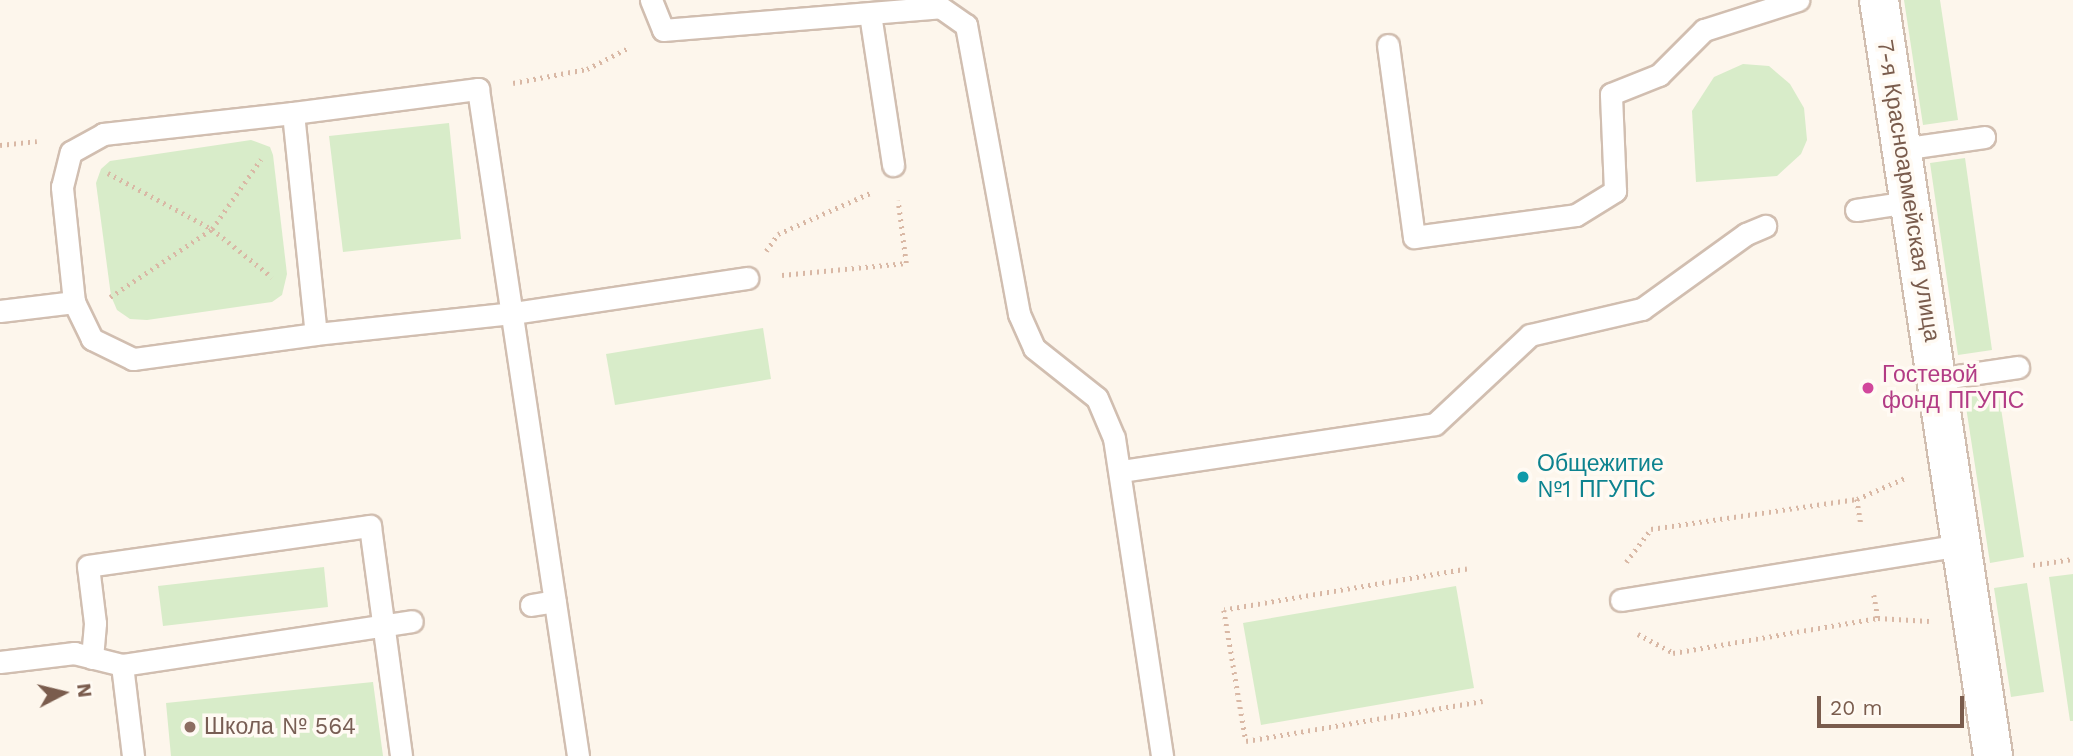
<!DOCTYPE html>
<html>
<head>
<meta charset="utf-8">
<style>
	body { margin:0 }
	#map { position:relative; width:2073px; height:756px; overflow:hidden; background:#fdf6ec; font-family:"Work Sans",sans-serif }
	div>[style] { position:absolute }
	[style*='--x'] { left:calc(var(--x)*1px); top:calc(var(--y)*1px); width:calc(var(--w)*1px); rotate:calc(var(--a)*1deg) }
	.green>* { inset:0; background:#d8ecc9 }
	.path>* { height:4.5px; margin-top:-2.25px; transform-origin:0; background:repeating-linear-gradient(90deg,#d9b8a5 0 2px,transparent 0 7px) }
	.roads { filter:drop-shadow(2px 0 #d1beb0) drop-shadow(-2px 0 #d1beb0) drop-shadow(0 2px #d1beb0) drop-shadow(0 -2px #d1beb0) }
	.service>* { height:21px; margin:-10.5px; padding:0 10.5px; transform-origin:10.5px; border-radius:10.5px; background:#fff }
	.tertiary>* { height:38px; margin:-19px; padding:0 19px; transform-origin:19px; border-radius:19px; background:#fff }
	.dots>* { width:19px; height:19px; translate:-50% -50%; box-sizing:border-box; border:4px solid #fffaf3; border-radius:50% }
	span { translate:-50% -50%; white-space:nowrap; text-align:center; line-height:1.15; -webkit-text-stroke:7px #fffaf3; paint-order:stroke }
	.street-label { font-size:23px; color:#7a5c4d }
	.hotel-label { font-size:23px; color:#b23c85 }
	.left { translate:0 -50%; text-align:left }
	.culture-label { font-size:23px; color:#0d838f }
	.education-label { font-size:23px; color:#785e54 }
	.north { position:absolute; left:28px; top:658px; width:70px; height:70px; -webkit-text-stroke:5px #fffaf3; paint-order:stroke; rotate:83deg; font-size:19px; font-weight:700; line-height:28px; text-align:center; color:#7a5c4d }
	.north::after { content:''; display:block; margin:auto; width:24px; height:32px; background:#7a5c4d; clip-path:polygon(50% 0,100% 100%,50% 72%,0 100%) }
	.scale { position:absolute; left:1817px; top:696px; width:147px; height:32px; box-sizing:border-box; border:4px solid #7a5c4d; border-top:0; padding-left:9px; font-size:21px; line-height:24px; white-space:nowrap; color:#7a5c4d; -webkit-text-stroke:5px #fffaf3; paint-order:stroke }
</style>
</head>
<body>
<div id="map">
	<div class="green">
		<div style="clip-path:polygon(1904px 0,1940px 0,1958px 120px,1923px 125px)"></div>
		<div style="clip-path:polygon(1743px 64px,1769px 66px,1790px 84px,1804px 108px,1807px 140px,1801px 154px,1777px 176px,1696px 182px,1692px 111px,1714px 77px)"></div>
		<div style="clip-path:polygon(449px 123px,461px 239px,343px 252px,329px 136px)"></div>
		<div style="clip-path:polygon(251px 140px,270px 147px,273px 155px,287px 274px,282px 295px,272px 302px,147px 320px,130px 319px,117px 310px,111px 296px,96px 183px,101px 169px,110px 161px)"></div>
		<div style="clip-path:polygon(1965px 158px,1992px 350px,1958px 355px,1930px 163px)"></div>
		<div style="clip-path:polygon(763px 328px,771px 379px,615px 405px,606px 354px)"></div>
		<div style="clip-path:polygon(1998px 389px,2024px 557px,1990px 563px,1964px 394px)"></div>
		<div style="clip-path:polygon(324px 567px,328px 607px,163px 626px,158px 586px)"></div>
		<div style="clip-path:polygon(2073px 574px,2073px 721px,2070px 721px,2049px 577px)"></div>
		<div style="clip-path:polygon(2027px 583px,2044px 692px,2011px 697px,1994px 588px)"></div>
		<div style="clip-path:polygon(1456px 586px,1474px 688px,1261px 725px,1243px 623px)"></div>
		<div style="clip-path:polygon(373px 682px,383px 756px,171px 756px,166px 703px)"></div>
	</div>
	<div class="path">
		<div style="--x:513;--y:83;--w:75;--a:-10.7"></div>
		<div style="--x:587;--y:69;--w:48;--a:-27.1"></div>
		<div style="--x:0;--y:145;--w:37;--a:-6"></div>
		<div style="--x:108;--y:173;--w:118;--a:28.3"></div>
		<div style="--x:212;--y:229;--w:77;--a:38.7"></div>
		<div style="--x:766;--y:251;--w:21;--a:-55"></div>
		<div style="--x:778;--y:234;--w:101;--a:-24"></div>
		<div style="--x:782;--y:275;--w:125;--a:-5.5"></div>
		<div style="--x:906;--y:263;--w:63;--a:-97.4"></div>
		<div style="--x:110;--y:297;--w:123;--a:-33.7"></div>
		<div style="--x:212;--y:229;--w:85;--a:-55"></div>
		<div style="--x:1857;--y:499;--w:25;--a:81"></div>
		<div style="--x:1626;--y:562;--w:41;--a:-52.9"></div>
		<div style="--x:1651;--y:529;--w:208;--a:-8.3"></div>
		<div style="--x:1857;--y:499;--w:52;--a:-23.6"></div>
		<div style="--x:2033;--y:565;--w:40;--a:-8.5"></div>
		<div style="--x:1467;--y:569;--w:246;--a:170.4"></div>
		<div style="--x:1224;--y:610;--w:133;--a:80.5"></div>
		<div style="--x:1246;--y:741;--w:240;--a:-9.6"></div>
		<div style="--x:1874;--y:595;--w:23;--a:80"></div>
		<div style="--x:1638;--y:634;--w:40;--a:28"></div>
		<div style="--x:1673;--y:653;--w:208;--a:-9.7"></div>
		<div style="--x:1878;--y:618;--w:51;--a:3.4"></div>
	</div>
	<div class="roads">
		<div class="service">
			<div style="--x:651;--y:0;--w:32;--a:68"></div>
			<div style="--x:663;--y:30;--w:278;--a:-4.7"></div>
			<div style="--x:940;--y:7;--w:32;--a:35"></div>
			<div style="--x:966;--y:25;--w:294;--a:79.6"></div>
			<div style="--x:1019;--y:314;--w:37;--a:66"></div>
			<div style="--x:1034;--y:348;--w:80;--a:38.4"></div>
			<div style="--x:1097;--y:398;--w:43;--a:67"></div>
			<div style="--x:1114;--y:438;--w:322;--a:81.4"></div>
			<div style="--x:870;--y:14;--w:153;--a:81.3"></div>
			<div style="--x:1388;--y:45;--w:194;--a:82.3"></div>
			<div style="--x:1414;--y:237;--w:163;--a:-7.7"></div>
			<div style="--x:1576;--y:215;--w:46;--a:-31.6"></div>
			<div style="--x:1615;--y:191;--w:97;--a:-92.4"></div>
			<div style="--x:1611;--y:94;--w:52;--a:-21.6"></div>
			<div style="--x:1659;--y:75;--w:64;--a:-45"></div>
			<div style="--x:1704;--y:30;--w:99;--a:-17.7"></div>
			<div style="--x:293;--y:113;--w:222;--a:84.1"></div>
			<div style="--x:316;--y:334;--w:185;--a:172.2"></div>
			<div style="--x:133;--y:359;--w:46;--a:-154"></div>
			<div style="--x:92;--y:339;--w:41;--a:-115.9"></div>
			<div style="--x:74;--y:302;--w:116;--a:-96"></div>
			<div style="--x:62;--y:187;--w:36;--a:-76"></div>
			<div style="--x:71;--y:152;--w:37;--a:-29"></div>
			<div style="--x:103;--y:134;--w:191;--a:-6.3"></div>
			<div style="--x:293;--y:113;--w:187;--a:-7.4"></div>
			<div style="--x:478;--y:89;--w:674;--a:81.47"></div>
			<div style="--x:1901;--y:149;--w:84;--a:-8.2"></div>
			<div style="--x:1856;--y:210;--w:54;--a:-8.6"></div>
			<div style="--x:0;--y:311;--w:75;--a:-6.9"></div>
			<div style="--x:316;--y:334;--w:198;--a:-6.1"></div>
			<div style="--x:513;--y:313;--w:237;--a:-8.5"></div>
			<div style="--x:1936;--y:379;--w:83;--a:-8.3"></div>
			<div style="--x:1121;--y:471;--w:317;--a:-8.5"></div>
			<div style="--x:1435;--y:424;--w:130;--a:-43.1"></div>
			<div style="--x:1530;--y:335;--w:115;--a:-13.1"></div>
			<div style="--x:1642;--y:309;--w:128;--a:-35.8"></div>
			<div style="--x:1746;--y:234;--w:21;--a:-23"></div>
			<div style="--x:1621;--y:600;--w:344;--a:-9.2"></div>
			<div style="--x:531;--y:605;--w:24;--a:-9"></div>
			<div style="--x:92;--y:658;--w:35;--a:-85"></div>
			<div style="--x:95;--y:623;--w:57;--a:-97"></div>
			<div style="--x:88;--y:566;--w:285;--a:-8.1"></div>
			<div style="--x:370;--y:526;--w:232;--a:82.3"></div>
			<div style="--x:0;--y:662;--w:75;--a:-6.9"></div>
			<div style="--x:74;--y:653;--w:49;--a:14"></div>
			<div style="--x:122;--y:665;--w:293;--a:-8.6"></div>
			<div style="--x:122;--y:665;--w:92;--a:83.1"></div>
		</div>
		<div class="tertiary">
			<div style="--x:1879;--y:0;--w:765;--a:81.42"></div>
		</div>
	</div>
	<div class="dots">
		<div style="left:1868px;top:388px;background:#d1479c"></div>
		<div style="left:1523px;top:477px;background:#0f9aa8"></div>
		<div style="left:190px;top:727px;background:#8d6e63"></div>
	</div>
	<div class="street-label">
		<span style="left:1908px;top:191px;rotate:81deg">7-я Красноармейская улица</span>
	</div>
	<div class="hotel-label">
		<span class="left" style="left:1882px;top:388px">Гостевой<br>фонд ПГУПС</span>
	</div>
	<div class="culture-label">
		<span class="left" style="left:1537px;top:477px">Общежитие<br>№1 ПГУПС</span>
	</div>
	<div class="education-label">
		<span class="left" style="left:204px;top:727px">Школа № 564</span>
	</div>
	<div class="north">N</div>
	<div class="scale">20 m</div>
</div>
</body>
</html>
